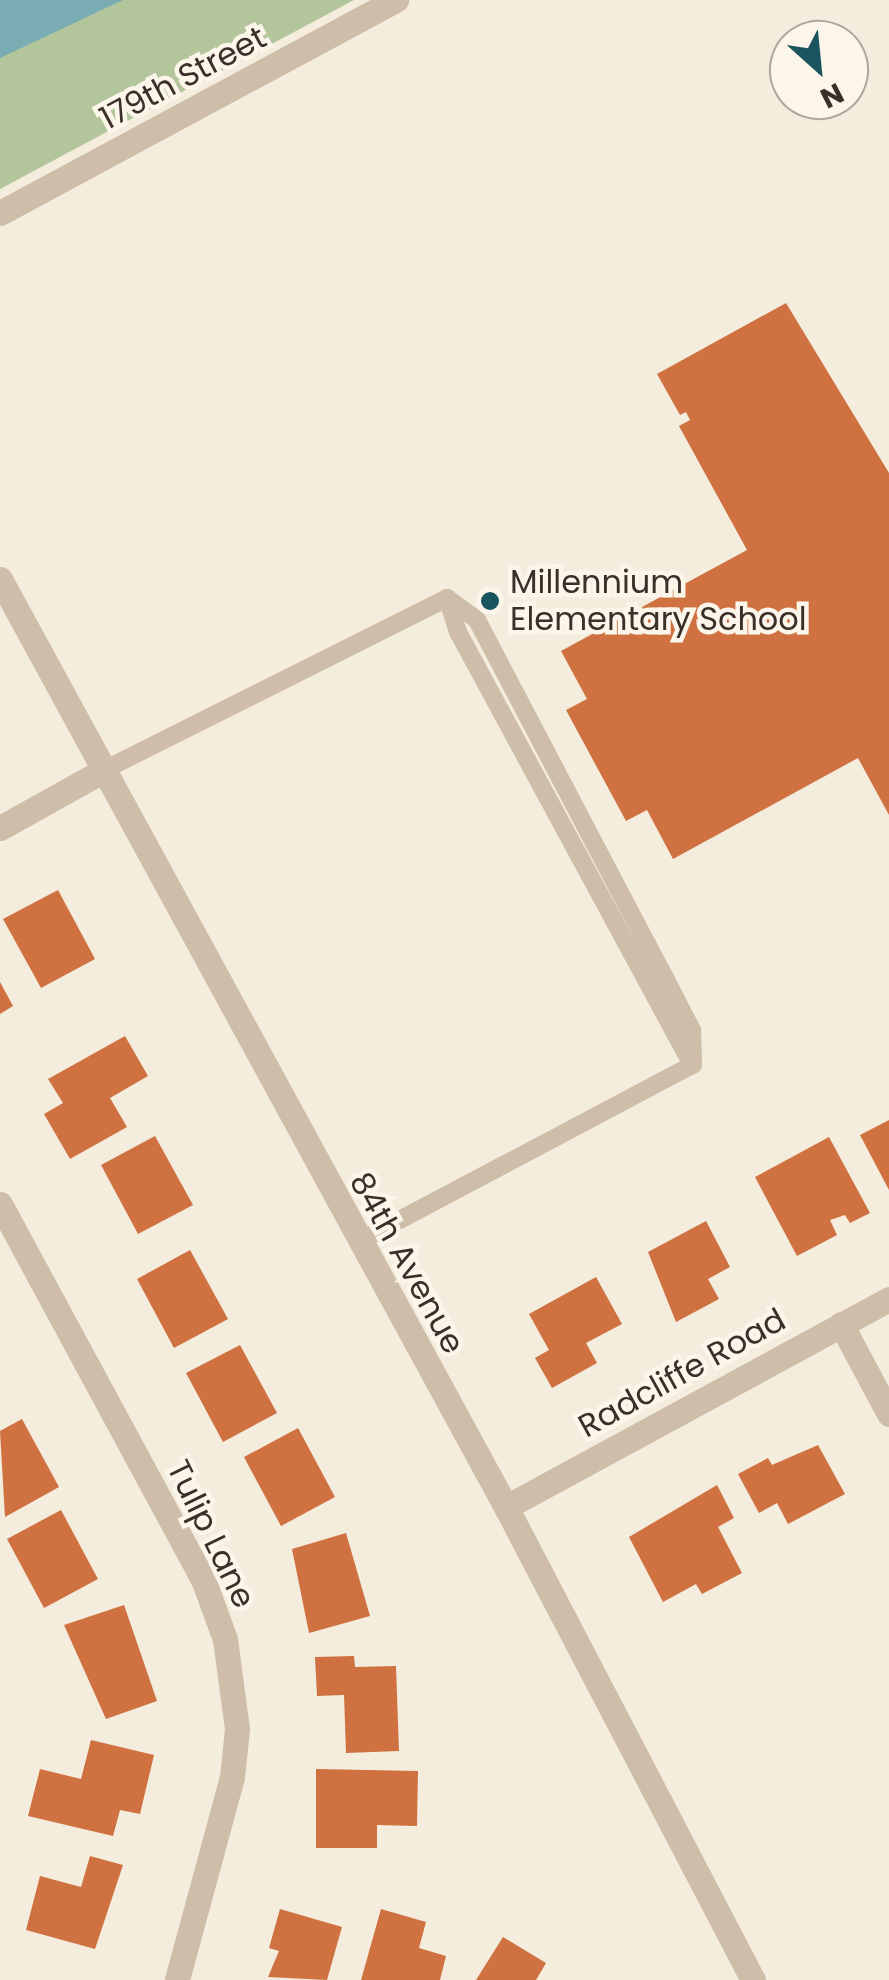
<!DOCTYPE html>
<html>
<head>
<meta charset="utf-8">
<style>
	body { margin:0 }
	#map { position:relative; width:889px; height:1980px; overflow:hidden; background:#f4ecdd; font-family:Poppins,sans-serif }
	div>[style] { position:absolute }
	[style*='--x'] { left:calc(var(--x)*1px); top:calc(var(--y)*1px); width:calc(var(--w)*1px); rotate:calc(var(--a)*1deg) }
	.green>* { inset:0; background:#b3c59b }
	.water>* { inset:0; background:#7aacb4 }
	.building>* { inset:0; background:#cf7140 }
	.lane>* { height:18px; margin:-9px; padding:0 9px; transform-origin:9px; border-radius:9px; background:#cebda8 }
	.street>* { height:25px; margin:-12.5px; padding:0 12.5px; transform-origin:12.5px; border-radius:12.5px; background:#cebda8 }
	.dots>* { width:28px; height:28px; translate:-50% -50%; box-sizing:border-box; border:5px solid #fbf5ea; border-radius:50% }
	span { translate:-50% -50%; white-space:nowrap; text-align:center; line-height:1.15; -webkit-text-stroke:9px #fbf5ea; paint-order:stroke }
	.street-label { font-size:32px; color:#3a3029 }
	.poi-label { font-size:32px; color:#3a3029 }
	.left { translate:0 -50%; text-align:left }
	.north { position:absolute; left:769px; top:20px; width:100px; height:100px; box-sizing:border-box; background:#fbf5ea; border:2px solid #aea69d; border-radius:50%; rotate:153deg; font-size:28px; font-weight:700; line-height:40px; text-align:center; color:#3a3029 }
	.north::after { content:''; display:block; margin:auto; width:35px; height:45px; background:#1a545f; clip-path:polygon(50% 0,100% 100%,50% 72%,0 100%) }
</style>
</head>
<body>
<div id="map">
	<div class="green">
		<div style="clip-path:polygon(0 0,354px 0,0 189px)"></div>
	</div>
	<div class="water">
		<div style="clip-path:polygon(0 0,123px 0,0 58px)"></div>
	</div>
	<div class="building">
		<div style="clip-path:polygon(786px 303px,889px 473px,889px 815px,858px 758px,673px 859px,647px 810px,626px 821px,566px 710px,587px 699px,561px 651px,747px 550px,679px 426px,690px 420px,686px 412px,680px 415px,657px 374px)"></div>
		<div style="clip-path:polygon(58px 890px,95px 959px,41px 988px,3px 919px)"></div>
		<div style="clip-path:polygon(0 982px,13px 1006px,0 1014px)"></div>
		<div style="clip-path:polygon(125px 1036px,148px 1076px,110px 1098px,127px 1127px,70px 1159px,44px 1114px,63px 1103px,48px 1079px)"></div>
		<div style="clip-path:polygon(889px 1120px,889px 1190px,860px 1135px)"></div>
		<div style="clip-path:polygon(155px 1136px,193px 1205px,138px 1234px,101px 1165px)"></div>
		<div style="clip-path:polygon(829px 1137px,870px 1213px,850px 1223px,845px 1215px,830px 1220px,837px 1235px,797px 1256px,755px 1177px)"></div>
		<div style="clip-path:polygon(706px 1221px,730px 1267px,708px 1279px,719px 1299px,676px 1322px,648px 1252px)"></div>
		<div style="clip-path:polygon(190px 1250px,228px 1319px,174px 1348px,137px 1279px)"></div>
		<div style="clip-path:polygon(596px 1277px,622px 1324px,586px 1343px,597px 1363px,552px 1388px,535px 1358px,549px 1350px,529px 1314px)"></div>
		<div style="clip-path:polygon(240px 1345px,277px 1413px,223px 1442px,186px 1373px)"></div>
		<div style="clip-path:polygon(22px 1419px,59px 1487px,5px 1517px,0 1431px)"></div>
		<div style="clip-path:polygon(298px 1428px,335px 1497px,281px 1526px,244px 1457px)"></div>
		<div style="clip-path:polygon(818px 1445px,845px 1494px,788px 1524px,777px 1503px,759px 1513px,738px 1474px,768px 1458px,772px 1465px)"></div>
		<div style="clip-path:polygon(717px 1485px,734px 1518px,718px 1527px,742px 1573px,702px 1594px,696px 1584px,663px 1602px,629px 1537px)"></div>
		<div style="clip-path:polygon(61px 1510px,98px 1579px,44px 1608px,7px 1539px)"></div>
		<div style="clip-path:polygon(346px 1533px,370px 1616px,309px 1633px,292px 1549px)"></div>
		<div style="clip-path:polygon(124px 1605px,157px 1701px,106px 1719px,64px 1625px)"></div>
		<div style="clip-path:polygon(354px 1656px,355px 1667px,396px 1666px,399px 1751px,346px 1753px,344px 1695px,317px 1696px,315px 1657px)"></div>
		<div style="clip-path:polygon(91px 1740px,154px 1755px,140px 1814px,120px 1810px,113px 1836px,28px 1816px,40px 1769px,81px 1779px)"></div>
		<div style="clip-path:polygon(316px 1769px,418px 1771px,417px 1826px,377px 1825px,377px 1848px,316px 1848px)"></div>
		<div style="clip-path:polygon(90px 1856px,123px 1865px,95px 1949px,26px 1930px,40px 1876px,81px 1887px)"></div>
		<div style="clip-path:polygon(280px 1909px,342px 1927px,327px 1980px,268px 1977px,279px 1951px,269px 1948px)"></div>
		<div style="clip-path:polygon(381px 1909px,426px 1922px,419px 1948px,446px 1956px,440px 1980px,361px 1980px)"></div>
		<div style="clip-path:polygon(503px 1937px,546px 1963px,536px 1980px,476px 1980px)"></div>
	</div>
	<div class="lane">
		<div style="--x:447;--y:598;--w:36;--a:72"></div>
		<div style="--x:458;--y:632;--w:491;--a:61.6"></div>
		<div style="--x:104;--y:770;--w:384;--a:-26.6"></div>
		<div style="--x:447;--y:598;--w:37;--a:36"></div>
		<div style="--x:477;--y:620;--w:395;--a:62.3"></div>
		<div style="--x:661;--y:970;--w:68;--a:62.7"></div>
		<div style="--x:692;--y:1030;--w:35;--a:88"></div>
		<div style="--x:358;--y:1242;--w:379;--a:-27.9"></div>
	</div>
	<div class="street">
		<div style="--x:0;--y:213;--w:450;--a:-28.3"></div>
		<div style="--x:0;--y:579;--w:1057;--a:61.4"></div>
		<div style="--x:506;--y:1507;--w:534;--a:62.43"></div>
		<div style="--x:0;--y:828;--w:119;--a:-29.1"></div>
		<div style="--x:0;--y:1204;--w:426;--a:61.6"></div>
		<div style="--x:203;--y:1579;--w:64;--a:69.9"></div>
		<div style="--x:225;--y:1639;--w:91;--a:82.4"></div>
		<div style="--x:237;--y:1729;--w:48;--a:95.9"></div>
		<div style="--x:232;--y:1777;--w:210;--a:105.2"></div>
		<div style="--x:841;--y:1324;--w:102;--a:61.9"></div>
		<div style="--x:506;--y:1507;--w:436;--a:-28.5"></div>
	</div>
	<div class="dots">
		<div style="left:490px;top:601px;background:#1a545f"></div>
	</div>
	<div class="street-label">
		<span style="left:183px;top:78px;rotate:-28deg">179th Street</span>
		<span style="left:407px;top:1263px;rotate:61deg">84th Avenue</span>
		<span style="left:682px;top:1373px;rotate:-29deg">Radcliffe Road</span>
		<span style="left:211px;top:1534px;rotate:64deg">Tulip Lane</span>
	</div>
	<div class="poi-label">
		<span class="left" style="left:510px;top:601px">Millennium<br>Elementary School</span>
	</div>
	<div class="north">N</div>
</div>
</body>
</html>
